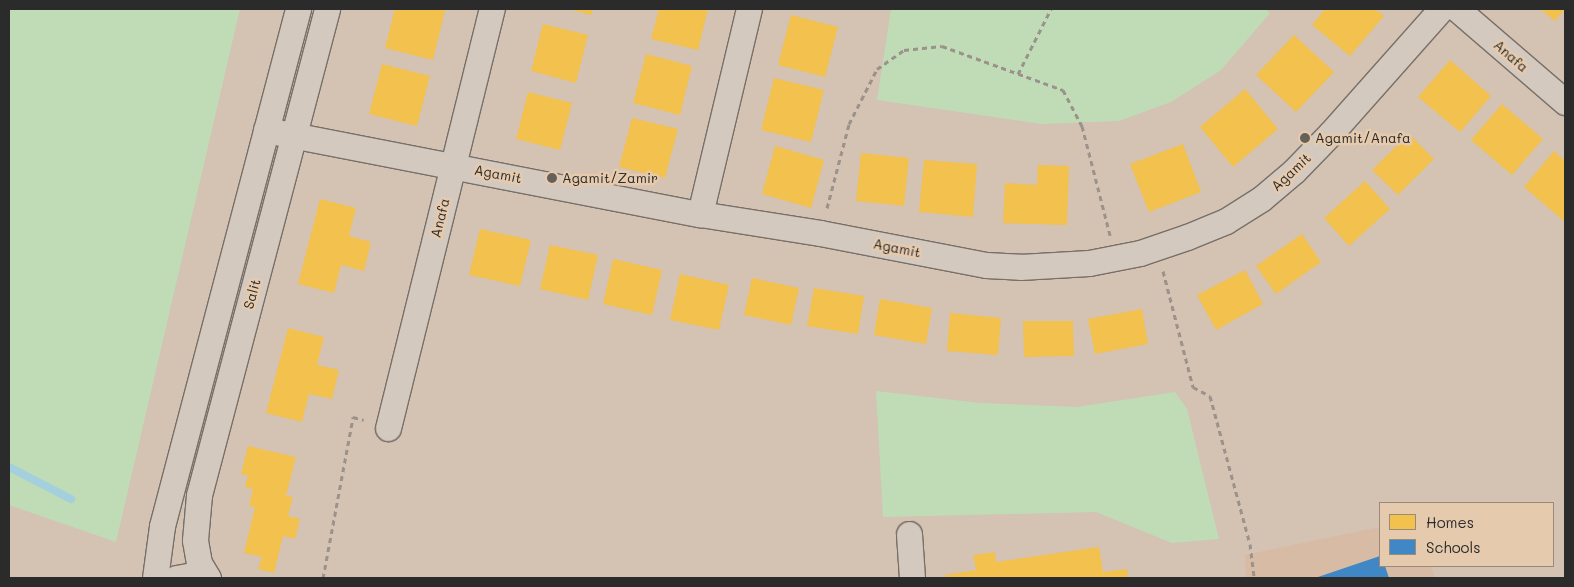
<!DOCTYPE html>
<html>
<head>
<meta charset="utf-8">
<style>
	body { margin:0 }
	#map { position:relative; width:1574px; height:587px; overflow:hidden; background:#d4c2b2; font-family:Mali,sans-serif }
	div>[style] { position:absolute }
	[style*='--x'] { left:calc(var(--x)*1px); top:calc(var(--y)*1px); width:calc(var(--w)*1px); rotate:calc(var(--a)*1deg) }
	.built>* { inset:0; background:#d7bba4 }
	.green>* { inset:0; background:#c0dcb6 }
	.homes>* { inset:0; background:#f2c14e }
	.schools>* { inset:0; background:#3f88c5 }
	.stream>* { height:8px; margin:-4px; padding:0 4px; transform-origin:4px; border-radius:4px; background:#a4d0dd }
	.path>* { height:3px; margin-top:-1.5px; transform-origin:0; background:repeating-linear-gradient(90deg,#9a928b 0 5px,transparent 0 9px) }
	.roads { filter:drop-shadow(1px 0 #776f68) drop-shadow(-1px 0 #776f68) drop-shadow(0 1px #776f68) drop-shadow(0 -1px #776f68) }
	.minor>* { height:25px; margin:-12.5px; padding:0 12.5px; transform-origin:12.5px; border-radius:12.5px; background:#d3c9be }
	.dots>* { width:14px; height:14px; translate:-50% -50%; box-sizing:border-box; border:2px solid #e6caad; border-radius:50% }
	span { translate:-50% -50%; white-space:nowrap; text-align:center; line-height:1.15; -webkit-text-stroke:5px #e6caad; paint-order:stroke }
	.street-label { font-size:14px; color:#2b2b2b }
	.poi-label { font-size:14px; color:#2b2b2b }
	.left { translate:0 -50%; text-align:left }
	.frame { position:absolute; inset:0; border:10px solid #2b2b2b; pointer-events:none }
	.legend { position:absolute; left:1379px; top:502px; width:175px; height:65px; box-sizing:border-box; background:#e6caad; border:1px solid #9b8a79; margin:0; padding:6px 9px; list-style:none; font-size:15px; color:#2b2b2b }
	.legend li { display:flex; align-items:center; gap:10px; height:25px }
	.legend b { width:25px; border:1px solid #9b8a79 }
</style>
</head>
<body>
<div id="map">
	<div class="built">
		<div style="clip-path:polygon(1380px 527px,1380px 566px,1431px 566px,1435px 578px,1246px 578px,1245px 555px)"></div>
	</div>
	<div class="green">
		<div style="clip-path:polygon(9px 9px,240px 9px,116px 542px,9px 505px)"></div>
		<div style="clip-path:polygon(891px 9px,1265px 9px,1270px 13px,1221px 70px,1171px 102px,1119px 121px,1042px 124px,877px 100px)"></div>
		<div style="clip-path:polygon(876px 391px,980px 403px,1077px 407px,1175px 392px,1187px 409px,1219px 539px,1172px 543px,1096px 512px,883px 517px)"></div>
	</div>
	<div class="homes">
		<div style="clip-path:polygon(395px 9px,445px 10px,433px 60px,385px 48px)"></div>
		<div style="clip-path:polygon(568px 9px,593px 9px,591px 15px)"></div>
		<div style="clip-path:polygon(659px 9px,708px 9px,698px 50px,651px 39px)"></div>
		<div style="clip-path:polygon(1325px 9px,1375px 9px,1384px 16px,1350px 56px,1312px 25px)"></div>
		<div style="clip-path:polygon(1540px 9px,1565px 9px,1555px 21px)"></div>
		<div style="clip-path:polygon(791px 15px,838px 27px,825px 77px,778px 65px)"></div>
		<div style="clip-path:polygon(543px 24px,588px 35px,576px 83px,531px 71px)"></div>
		<div style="clip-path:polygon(1294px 35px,1334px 72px,1296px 112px,1256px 75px)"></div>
		<div style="clip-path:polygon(646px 54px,692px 66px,680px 115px,633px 103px)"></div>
		<div style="clip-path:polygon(1450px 60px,1491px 96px,1460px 132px,1418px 97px)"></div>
		<div style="clip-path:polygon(382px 64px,430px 76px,417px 126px,369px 114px)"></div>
		<div style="clip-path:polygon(774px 78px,824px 90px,811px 142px,761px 130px)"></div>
		<div style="clip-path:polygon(1245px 89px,1278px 129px,1233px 167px,1200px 127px)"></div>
		<div style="clip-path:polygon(528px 92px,572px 103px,560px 150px,516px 139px)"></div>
		<div style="clip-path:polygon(1502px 104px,1543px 139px,1512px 175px,1471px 140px)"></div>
		<div style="clip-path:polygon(632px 118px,678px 129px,665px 178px,619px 167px)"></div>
		<div style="clip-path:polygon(1409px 134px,1434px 159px,1398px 195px,1372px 170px)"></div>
		<div style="clip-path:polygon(1183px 144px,1201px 192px,1149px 212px,1130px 164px)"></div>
		<div style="clip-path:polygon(775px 146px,824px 160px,811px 208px,762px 194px)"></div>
		<div style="clip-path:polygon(1554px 151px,1565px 161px,1565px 222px,1524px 187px)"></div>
		<div style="clip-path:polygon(861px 153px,909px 158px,904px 206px,856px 201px)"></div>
		<div style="clip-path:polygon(924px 160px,977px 164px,973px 217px,919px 212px)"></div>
		<div style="clip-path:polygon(1038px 165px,1069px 166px,1067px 225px,1003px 223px,1005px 183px,1037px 185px)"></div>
		<div style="clip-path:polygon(1365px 181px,1390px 209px,1349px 246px,1324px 218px)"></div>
		<div style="clip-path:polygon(320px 199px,356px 208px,349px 236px,371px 242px,364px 271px,341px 265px,334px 293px,298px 284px)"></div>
		<div style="clip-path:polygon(480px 229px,531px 240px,520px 286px,469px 275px)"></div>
		<div style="clip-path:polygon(1302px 234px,1321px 262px,1276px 294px,1256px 266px)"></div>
		<div style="clip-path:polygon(550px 245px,598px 255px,588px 300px,540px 289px)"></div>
		<div style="clip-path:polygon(613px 259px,662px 270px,652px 315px,603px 304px)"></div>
		<div style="clip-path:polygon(1245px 270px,1263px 304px,1216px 330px,1197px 295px)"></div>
		<div style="clip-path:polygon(680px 274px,729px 285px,719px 330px,670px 320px)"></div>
		<div style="clip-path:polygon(752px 278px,799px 288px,791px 325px,744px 315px)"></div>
		<div style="clip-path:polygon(814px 288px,864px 296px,858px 334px,807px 326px)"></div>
		<div style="clip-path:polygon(880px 299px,932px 308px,926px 344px,874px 335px)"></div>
		<div style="clip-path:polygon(1142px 309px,1148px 344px,1095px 354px,1088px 319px)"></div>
		<div style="clip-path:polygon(950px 313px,1001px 318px,998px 355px,947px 351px)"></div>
		<div style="clip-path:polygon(1023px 321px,1073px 321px,1074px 356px,1024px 357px)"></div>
		<div style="clip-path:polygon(288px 328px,324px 337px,317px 365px,339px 370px,332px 399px,309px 394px,302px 422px,266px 413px)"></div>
		<div style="clip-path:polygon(248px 446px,296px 457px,286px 496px,293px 497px,288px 516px,300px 519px,295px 539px,283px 536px,274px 573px,258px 569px,262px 557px,244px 553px,255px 507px,249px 506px,253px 489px,245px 487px,248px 475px,241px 474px)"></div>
		<div style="clip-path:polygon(1099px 547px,1103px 572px,1127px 569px,1128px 578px,946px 578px,945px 575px,976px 570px,973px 555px,995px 552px,996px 562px)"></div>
	</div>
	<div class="schools">
		<div style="clip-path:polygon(1380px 556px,1380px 566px,1385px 566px,1389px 578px,1315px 578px)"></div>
	</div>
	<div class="stream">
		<div style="--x:9;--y:467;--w:70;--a:27.3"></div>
	</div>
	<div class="path">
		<div style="--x:1018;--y:74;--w:73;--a:-63.1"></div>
		<div style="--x:827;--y:208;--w:87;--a:-75.3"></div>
		<div style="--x:849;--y:124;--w:62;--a:-63"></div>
		<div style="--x:877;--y:69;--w:33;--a:-35"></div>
		<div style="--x:904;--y:50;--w:38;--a:-6"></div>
		<div style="--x:942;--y:46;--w:129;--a:20"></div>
		<div style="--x:1063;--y:90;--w:41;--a:62.2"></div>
		<div style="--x:1082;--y:126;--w:113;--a:75.6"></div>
		<div style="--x:1163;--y:271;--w:120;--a:75.5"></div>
		<div style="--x:1193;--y:387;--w:19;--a:28"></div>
		<div style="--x:1210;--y:396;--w:153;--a:74.9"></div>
		<div style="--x:1250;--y:544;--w:34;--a:83"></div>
		<div style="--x:323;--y:578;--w:164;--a:-79.4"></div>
		<div style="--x:353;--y:417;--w:11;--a:15"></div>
	</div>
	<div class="roads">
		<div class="minor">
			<div style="--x:1457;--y:9;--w:143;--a:40.7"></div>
			<div style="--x:266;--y:130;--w:442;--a:11"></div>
			<div style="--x:700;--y:214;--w:121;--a:9"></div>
			<div style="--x:820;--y:233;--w:169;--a:10.9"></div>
			<div style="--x:986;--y:265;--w:34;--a:3"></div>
			<div style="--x:1020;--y:267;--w:69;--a:-3.3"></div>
			<div style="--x:1089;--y:263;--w:52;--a:-11.1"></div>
			<div style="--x:1140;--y:253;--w:50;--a:-18.8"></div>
			<div style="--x:1187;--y:237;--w:42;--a:-22.3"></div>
			<div style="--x:1226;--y:221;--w:41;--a:-32.2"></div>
			<div style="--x:1261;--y:199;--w:43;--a:-40.3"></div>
			<div style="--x:1294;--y:171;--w:53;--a:-45.8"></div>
			<div style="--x:1331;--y:133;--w:166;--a:-48.4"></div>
			<div style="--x:700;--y:214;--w:211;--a:-76.6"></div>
			<div style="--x:388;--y:428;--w:432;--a:-76.1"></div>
			<div style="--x:909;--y:534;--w:44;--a:86.1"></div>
			<div style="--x:155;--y:578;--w:52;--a:-82.3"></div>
			<div style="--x:162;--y:526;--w:535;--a:-75.26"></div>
			<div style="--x:176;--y:578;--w:13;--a:-9"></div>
			<div style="--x:189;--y:576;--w:11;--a:10"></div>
			<div style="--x:208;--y:578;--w:17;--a:-121"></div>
			<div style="--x:199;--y:563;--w:23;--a:-100"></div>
			<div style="--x:195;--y:540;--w:45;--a:-84.9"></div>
			<div style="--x:199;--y:495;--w:503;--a:-75.24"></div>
		</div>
	</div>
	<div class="dots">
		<div style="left:1305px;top:138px;background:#66605a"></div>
		<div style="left:552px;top:178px;background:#66605a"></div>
	</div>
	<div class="street-label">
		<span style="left:1511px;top:56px;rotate:41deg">Anafa</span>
		<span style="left:1291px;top:172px;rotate:-43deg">Agamit</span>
		<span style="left:498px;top:174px;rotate:11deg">Agamit</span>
		<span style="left:440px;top:218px;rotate:-76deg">Anafa</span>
		<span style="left:897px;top:248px;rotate:11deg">Agamit</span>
		<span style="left:252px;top:294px;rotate:-75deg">Salit</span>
	</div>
	<div class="poi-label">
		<span class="left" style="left:1315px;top:138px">Agamit/Anafa</span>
		<span class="left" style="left:562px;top:178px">Agamit/Zamir</span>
	</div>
	<div class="frame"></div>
	<ul class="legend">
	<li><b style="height:14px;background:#f2c14e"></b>Homes</li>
	<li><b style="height:14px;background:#3f88c5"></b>Schools</li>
	</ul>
</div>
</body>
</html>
